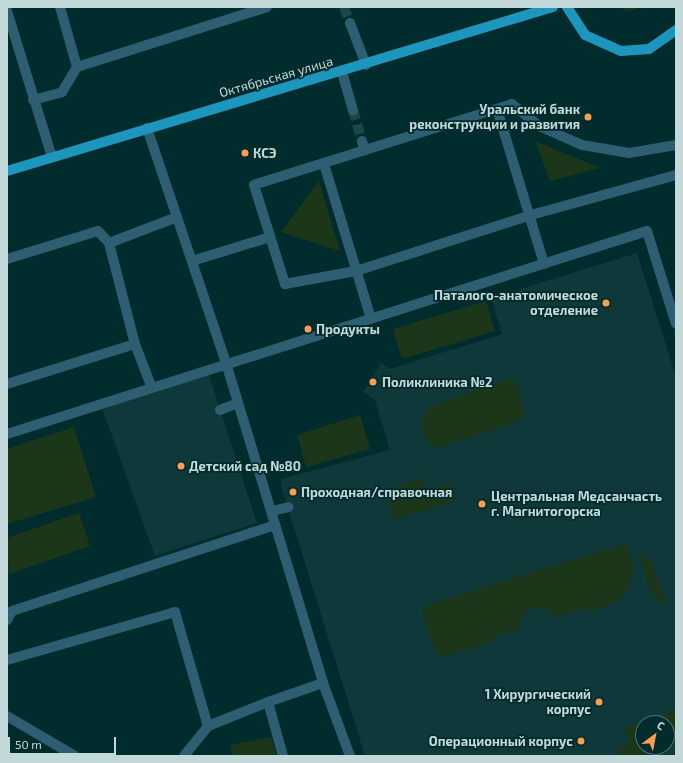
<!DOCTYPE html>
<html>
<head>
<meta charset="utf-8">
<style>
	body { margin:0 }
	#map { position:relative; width:683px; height:763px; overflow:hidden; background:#002c2d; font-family:"Exo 2",sans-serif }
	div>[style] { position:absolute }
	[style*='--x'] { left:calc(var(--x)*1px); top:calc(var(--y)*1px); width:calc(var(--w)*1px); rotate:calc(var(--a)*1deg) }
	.built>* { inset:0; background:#0e3839 }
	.green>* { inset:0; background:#1c361a }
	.minor-tunnel>* { height:10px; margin-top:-5px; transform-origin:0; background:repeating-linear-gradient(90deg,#1d4647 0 10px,transparent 0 15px) }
	.minor>* { height:10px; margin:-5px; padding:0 5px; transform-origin:5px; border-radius:5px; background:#2e5e71 }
	.major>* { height:10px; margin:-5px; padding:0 5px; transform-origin:5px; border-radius:5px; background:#1d96be }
	.dots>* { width:11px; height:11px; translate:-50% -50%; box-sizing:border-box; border:2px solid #002c2d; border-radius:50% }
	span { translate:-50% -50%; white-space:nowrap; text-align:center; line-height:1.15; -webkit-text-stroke:3.5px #002c2d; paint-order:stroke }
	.street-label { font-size:13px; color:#c3d9d9 }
	.poi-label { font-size:13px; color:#c3d9d9; font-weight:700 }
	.right { translate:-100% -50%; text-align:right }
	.left { translate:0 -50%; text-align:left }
	.frame { position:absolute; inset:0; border:8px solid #c3d9d9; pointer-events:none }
	.north { position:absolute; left:635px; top:715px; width:40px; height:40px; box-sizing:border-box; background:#002c2d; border:1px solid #4e7172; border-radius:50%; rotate:32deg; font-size:11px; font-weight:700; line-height:16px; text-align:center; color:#c3d9d9 }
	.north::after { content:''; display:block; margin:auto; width:14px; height:18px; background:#fb9e51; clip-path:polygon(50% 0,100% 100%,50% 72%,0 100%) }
	.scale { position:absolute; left:8px; top:737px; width:108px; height:18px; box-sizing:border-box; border:2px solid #c3d9d9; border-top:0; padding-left:5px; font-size:12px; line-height:14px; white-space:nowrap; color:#c3d9d9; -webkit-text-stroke:3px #002c2d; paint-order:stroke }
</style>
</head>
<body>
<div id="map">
	<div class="built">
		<div style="clip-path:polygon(evenodd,637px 253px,676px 377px,676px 756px,365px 756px,282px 489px,281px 479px,390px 450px,375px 400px,363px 392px,381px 363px,390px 369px,502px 334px,491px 298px,637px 253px,643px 723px,667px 723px,667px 747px,643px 747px,643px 723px)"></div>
		<div style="clip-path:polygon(208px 372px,257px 523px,155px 556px,102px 408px)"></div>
	</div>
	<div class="green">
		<div style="clip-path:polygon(616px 7px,642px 7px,629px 11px)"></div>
		<div style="clip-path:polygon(535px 141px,600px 168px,550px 181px)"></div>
		<div style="clip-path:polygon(319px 181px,340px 251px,281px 232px)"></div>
		<div style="clip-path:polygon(486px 301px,495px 331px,402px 359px,393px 329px)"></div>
		<div style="clip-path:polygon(510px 379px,516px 382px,525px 415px,523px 420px,436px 448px,427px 443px,421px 421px,431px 406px)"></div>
		<div style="clip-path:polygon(360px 415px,370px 449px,306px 467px,297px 435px)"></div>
		<div style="clip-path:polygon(74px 427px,96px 497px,7px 524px,7px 449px)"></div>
		<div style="clip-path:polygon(423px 478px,426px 490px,451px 482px,456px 501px,398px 519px,393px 517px,386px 493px,391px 488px)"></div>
		<div style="clip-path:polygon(79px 513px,90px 546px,9px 574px,7px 538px)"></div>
		<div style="clip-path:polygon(626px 543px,634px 569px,629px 587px,618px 602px,590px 612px,588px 608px,554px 618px,547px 610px,540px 607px,527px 610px,519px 622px,520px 629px,493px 637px,494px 642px,445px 656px,436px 652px,422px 611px,428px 605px)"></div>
		<div style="clip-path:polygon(639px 553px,653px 563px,666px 603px,661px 604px,651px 594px)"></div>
		<div style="clip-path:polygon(evenodd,676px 709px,676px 746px,644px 756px,620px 756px,617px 749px,629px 745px,624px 728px,667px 715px,667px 712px,676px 709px,643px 723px,667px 723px,667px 747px,643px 747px,643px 723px)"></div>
		<div style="clip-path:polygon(271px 737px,277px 756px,233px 756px,230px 745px)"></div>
	</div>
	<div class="minor-tunnel">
		<div style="--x:344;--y:7;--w:17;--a:69"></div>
		<div style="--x:353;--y:110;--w:32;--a:74"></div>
	</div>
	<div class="minor">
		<div style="--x:60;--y:7;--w:62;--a:74.2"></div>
		<div style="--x:7;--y:11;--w:153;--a:72.9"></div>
		<div style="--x:350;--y:23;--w:45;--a:69.1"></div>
		<div style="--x:342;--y:72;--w:40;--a:74"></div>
		<div style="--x:33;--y:100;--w:30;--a:-15"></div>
		<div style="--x:62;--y:92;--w:29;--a:-59"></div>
		<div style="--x:77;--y:67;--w:199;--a:-17.5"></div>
		<div style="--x:497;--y:109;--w:162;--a:73.1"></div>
		<div style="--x:147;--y:128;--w:248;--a:71.4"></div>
		<div style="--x:226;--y:363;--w:334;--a:73.1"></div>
		<div style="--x:323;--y:683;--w:78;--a:69.7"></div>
		<div style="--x:362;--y:141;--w:10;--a:73"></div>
		<div style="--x:676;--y:145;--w:48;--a:170.3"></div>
		<div style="--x:629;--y:153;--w:48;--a:-170.3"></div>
		<div style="--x:582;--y:145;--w:47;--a:-156.2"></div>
		<div style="--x:539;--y:126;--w:35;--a:-141"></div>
		<div style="--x:512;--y:104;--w:270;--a:162.6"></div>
		<div style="--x:254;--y:185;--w:104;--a:72.6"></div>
		<div style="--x:285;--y:284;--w:72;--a:-10.4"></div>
		<div style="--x:356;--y:271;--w:184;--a:-17.7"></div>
		<div style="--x:531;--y:215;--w:150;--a:-15.4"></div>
		<div style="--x:324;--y:164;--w:162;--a:73.1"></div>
		<div style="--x:109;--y:243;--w:104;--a:75.6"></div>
		<div style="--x:135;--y:344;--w:45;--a:69.1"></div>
		<div style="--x:7;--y:259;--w:95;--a:-17.1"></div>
		<div style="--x:98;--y:231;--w:16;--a:47"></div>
		<div style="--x:109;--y:243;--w:73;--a:-20.9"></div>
		<div style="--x:192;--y:261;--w:82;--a:-17.1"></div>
		<div style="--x:7;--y:384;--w:134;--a:-17.4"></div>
		<div style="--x:220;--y:410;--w:19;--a:-21"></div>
		<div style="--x:7;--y:434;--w:671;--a:-17.6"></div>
		<div style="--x:647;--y:231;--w:97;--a:72.7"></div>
		<div style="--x:272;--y:511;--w:17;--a:-13"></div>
		<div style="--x:7;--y:620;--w:10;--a:-61"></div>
		<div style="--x:12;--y:611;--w:277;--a:-18.1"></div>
		<div style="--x:7;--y:660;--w:175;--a:-15.9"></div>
		<div style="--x:175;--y:612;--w:119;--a:73.9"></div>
		<div style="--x:208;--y:726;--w:65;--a:-21.8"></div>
		<div style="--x:7;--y:716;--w:79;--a:30.5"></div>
		<div style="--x:184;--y:756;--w:38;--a:-51"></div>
		<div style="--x:283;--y:756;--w:56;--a:-105.5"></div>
		<div style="--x:268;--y:702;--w:58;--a:-19.1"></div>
	</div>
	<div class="major">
		<div style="--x:567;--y:7;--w:33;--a:57"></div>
		<div style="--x:585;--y:35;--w:39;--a:24"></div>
		<div style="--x:621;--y:51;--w:28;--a:-4"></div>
		<div style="--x:649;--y:49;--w:33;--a:-35"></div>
		<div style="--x:7;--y:171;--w:570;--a:-16.72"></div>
	</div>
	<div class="dots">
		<div style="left:588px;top:117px;background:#fb9e51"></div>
		<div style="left:245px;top:153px;background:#fb9e51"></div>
		<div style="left:606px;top:303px;background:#fb9e51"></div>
		<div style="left:308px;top:329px;background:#fb9e51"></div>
		<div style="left:373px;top:382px;background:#fb9e51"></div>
		<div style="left:181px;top:466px;background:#fb9e51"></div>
		<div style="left:293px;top:492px;background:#fb9e51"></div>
		<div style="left:482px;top:504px;background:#fb9e51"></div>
		<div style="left:599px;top:702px;background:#fb9e51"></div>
		<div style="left:581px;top:741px;background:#fb9e51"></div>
	</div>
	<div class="street-label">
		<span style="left:276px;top:77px;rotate:-16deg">Октябрьская улица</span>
	</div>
	<div class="poi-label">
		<span class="right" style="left:580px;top:117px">Уральский банк<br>реконструкции и развития</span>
		<span class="left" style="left:253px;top:153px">КСЭ</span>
		<span class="right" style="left:598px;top:303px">Паталого-анатомическое<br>отделение</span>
		<span class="left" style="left:316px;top:329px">Продукты</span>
		<span class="left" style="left:382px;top:382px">Поликлиника №2</span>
		<span class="left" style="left:189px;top:466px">Детский сад №80</span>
		<span class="left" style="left:301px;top:492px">Проходная/справочная</span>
		<span class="left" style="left:491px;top:504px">Центральная Медсанчасть<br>г. Магнитогорска</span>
		<span class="right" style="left:591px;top:702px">1 Хирургический<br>корпус</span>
		<span class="right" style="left:573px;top:741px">Операционный корпус</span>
	</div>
	<div class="frame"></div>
	<div class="north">С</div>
	<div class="scale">50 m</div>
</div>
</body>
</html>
